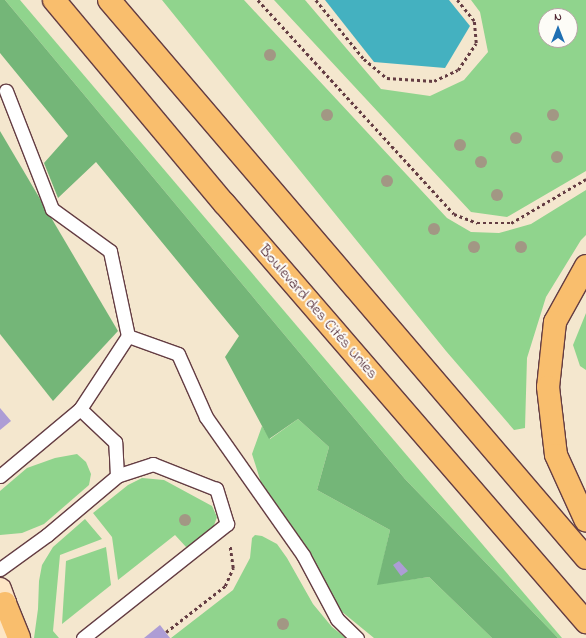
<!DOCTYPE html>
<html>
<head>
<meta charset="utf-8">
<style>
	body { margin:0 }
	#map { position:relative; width:586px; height:638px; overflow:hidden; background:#f4e7ce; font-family:"Indie Flower",sans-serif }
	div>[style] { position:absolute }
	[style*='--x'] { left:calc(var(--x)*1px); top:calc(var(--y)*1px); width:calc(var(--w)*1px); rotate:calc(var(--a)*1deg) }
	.green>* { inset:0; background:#90d48d }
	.forest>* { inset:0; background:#74b678 }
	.water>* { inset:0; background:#44b1c0 }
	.building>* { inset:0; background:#ad9dd5 }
	.path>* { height:2.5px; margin-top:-1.25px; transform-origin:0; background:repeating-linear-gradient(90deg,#643d43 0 3px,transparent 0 6px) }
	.roads { filter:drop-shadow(1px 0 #643d43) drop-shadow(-1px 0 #643d43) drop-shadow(0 1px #643d43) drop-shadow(0 -1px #643d43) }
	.service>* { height:13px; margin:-6.5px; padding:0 6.5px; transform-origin:6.5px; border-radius:6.5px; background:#fff }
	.secondary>* { height:22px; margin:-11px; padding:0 11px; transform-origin:11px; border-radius:11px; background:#fde5c5 }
	.primary>* { height:22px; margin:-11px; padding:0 11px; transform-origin:11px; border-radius:11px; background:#f9be6d }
	.trunk>* { height:22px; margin:-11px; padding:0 11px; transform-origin:11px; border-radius:11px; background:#f9be6d }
	.trees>* { width:12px; height:12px; margin:-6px; border-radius:50%; background:#a29784 }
	span { translate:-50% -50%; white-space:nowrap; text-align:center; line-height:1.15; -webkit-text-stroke:4px #fdfcf7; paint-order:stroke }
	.street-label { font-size:16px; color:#4a1f2b }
	.north { position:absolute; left:538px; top:8px; width:40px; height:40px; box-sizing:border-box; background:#fdfcf7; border:1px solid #b5a4a5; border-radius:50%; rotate:0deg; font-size:11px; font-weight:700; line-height:16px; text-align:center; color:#4a1f2b }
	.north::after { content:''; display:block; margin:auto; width:14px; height:18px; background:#1f6fb2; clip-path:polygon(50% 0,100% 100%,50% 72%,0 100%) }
</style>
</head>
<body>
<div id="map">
	<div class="green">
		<div style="clip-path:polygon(5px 0,20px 0,562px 638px,558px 638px,405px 479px)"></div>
		<div style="clip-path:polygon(162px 0,244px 0,447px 218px,471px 232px,499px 233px,531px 224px,586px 190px,586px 235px,581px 240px,546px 297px,527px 358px,525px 428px,514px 430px,446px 351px)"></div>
		<div style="clip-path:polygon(evenodd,274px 0,305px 0,381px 89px,430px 96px,464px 80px,488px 52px,480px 12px,471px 0,586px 0,586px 171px,507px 217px,471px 212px,274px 0,546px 16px,570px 16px,570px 40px,546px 40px,546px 16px)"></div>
		<div style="clip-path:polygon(586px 313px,586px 370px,580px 366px,573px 345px)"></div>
		<div style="clip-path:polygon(298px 419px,329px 447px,317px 490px,390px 530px,378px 584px,429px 577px,492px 638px,374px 638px,341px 611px,301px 541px,263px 489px,252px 454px,262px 426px,270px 439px)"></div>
		<div style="clip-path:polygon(77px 454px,86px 462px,91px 474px,89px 485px,44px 524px,22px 533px,0 535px,0 491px,27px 468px,55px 458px)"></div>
		<div style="clip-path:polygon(142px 478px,164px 480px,212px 506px,217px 517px,213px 528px,187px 548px,175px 535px,118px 580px,112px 537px,93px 513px,128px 485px)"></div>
		<div style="clip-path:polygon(85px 519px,102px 539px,60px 555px,53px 631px,59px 638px,34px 638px,38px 609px,39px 581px,42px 565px,53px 547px)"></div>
		<div style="clip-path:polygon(255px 535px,262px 536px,277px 544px,287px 558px,313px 604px,332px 627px,346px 638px,171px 638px,233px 590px,250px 558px,252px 538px)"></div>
		<div style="clip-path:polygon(106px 547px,111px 585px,62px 624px,66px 561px)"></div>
	</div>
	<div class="forest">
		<div style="clip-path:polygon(0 0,5px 0,405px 479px,558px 638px,492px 638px,429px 577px,377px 585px,390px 530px,317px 490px,329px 447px,298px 419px,269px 439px,225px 357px,239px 336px,96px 162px,58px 198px,44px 163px,68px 136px,0 53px)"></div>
		<div style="clip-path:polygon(0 131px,118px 331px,53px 401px,0 334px)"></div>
	</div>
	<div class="water">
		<div style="clip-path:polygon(325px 0,449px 0,470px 26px,445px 68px,374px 62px)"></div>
	</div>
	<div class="building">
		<div style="clip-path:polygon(0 408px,11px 421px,0 430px)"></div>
		<div style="clip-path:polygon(399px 561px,408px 571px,401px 576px,393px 565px)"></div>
		<div style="clip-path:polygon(160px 625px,170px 638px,144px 638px)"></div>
	</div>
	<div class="path">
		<div style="--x:258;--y:0;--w:290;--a:47.5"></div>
		<div style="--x:454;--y:214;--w:25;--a:21"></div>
		<div style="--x:477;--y:223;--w:34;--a:0"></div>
		<div style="--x:511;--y:223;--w:87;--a:-30.4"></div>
		<div style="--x:316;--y:0;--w:76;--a:50.9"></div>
		<div style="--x:364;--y:59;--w:30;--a:40"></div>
		<div style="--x:387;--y:78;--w:47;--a:3.7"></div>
		<div style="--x:434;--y:81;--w:26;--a:-25"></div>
		<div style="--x:458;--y:70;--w:32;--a:-56"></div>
		<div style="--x:476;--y:43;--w:22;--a:-95"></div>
		<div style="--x:474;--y:21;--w:27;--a:-129"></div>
		<div style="--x:166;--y:632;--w:75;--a:-37.9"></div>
		<div style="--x:225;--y:586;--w:20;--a:-66"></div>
		<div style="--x:233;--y:568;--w:22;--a:-98"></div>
	</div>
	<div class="roads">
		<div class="service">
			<div style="--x:128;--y:336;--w:53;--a:19.8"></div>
			<div style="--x:178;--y:354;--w:69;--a:66"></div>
			<div style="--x:206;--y:417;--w:169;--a:54.9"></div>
			<div style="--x:303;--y:555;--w:72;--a:62"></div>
			<div style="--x:337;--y:619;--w:28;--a:44"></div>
			<div style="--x:0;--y:476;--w:104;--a:-39.9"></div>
			<div style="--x:80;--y:409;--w:87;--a:-56.7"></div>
			<div style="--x:128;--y:336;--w:87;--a:-102"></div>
			<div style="--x:110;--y:251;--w:72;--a:-144.1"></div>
			<div style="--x:52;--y:209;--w:127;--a:-111.3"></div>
			<div style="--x:0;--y:569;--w:58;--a:-35.9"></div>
			<div style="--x:47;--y:535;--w:92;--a:-40.1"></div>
			<div style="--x:117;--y:476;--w:34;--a:-93"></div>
			<div style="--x:115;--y:442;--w:48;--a:-136.7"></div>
			<div style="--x:83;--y:638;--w:184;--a:-38.4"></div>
			<div style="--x:227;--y:524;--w:37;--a:-107"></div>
			<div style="--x:216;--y:489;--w:68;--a:-158.4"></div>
			<div style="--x:153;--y:464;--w:38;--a:162"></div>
		</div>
		<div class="secondary">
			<div style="--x:0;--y:589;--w:15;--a:70"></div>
			<div style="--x:5;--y:603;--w:15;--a:90"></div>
			<div style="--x:5;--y:618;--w:18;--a:106"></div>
		</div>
		<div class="primary">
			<div style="--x:54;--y:0;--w:265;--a:50.1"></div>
			<div style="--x:224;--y:203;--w:554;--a:49.17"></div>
		</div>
		<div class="trunk">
			<div style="--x:109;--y:0;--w:734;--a:49.47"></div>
			<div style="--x:586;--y:266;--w:64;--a:119"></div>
			<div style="--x:555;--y:322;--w:65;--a:96.1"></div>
			<div style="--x:548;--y:387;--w:68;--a:83.3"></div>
			<div style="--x:556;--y:455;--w:72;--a:65.6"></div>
			<div style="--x:5;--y:603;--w:38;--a:68"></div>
		</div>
	</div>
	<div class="trees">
		<div style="left:270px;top:55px"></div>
		<div style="left:327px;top:115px"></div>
		<div style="left:553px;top:115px"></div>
		<div style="left:516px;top:138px"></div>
		<div style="left:460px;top:145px"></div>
		<div style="left:557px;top:157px"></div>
		<div style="left:481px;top:162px"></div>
		<div style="left:387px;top:181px"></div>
		<div style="left:497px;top:195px"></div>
		<div style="left:434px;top:229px"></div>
		<div style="left:474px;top:247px"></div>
		<div style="left:521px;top:247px"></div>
		<div style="left:185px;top:520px"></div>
		<div style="left:283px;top:624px"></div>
	</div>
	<div class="street-label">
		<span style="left:318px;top:312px;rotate:49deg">Boulevard des Cités Unies</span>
	</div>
	<div class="north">N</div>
</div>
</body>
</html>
